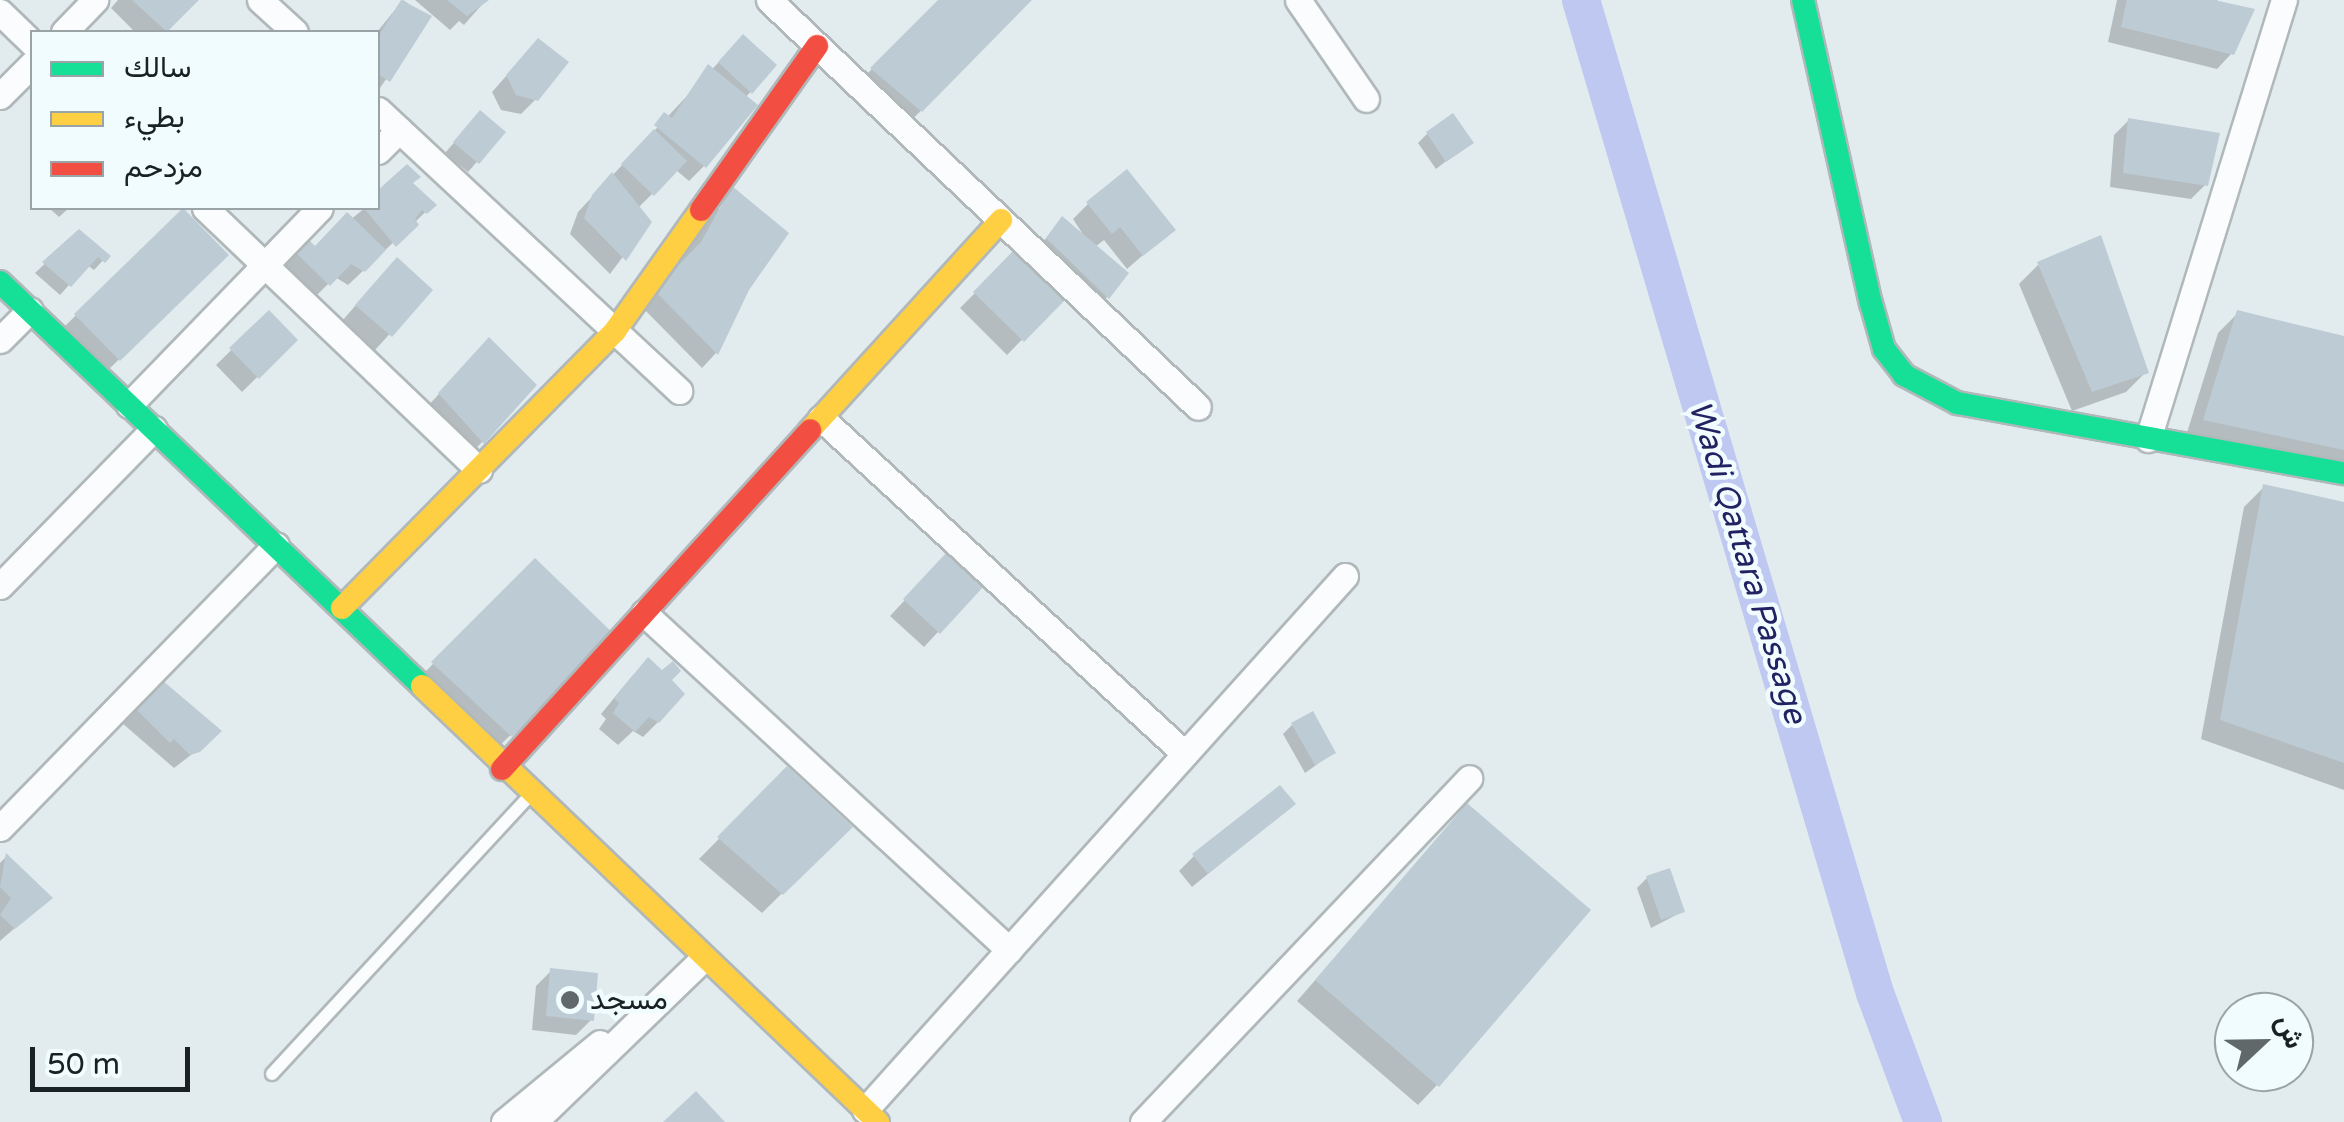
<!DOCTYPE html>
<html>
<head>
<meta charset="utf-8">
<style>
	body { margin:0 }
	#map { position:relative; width:2344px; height:1122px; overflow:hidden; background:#e2ecef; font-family:"Varela Round",Vazirmatn,sans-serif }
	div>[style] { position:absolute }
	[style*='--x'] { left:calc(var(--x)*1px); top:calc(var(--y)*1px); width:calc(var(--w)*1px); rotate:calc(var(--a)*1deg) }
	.shadow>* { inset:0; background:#0003 }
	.river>* { height:38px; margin:-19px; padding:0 19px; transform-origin:19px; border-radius:19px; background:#bfc8f1 }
	.building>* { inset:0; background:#bdcbd4 }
	.roads { filter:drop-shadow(2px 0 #b0b8ba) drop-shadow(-2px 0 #b0b8ba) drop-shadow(0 2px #b0b8ba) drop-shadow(0 -2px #b0b8ba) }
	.lane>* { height:12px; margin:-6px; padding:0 6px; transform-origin:6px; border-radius:6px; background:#fbfcfd }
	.street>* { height:25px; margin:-12.5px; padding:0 12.5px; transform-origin:12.5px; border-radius:12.5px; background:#fbfcfd }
	.fast>* { height:22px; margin:-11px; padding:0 11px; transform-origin:11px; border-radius:11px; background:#16e098 }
	.slow>* { height:22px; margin:-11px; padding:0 11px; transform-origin:11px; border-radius:11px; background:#ffcf43 }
	.jam>* { height:22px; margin:-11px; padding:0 11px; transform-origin:11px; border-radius:11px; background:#f24e42 }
	.dots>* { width:28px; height:28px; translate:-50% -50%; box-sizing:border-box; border:5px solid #f0fcfe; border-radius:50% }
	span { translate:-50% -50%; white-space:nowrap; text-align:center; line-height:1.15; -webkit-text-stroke:9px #f0fcfe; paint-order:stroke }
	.poi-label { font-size:30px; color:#1a2123 }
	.left { translate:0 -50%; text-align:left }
	.water-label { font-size:32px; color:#222262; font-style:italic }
	.legend { position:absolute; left:30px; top:30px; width:350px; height:180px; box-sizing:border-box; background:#f0fcfe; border:2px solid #9aa4a6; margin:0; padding:12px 18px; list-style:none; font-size:30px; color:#1a2123 }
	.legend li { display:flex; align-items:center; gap:20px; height:50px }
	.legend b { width:50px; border:2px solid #9aa4a6 }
	.north { position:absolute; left:2214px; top:992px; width:100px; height:100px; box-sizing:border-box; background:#f0fcfe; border:2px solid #9aa4a6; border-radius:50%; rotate:68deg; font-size:28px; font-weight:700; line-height:40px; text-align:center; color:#1a2123 }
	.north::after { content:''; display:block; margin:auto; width:35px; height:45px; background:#60686a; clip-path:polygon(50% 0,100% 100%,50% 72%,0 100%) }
	.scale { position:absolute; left:30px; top:1047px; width:160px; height:45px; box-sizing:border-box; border:5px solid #1a2123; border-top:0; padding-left:12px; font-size:30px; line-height:35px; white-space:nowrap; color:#1a2123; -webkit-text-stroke:8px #f0fcfe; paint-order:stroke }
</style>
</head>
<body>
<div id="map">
	<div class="shadow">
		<div style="clip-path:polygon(118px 0,196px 0,164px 32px,135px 32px,111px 8px)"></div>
		<div style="clip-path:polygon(403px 0,428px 17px,378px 91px,377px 32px)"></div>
		<div style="clip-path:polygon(415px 0,486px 0,464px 25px,459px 21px,450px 30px)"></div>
		<div style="clip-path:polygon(941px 0,1029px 0,901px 131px,852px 89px)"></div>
		<div style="clip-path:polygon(2117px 0,2217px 0,2232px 53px,2217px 69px,2108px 42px)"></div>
		<div style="clip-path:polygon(733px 47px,774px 66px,745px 98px,704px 166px,689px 181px,676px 170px,638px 208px,649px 222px,610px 274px,570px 234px,578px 212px)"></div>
		<div style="clip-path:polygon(524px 56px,536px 99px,521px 114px,501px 110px,492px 92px)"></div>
		<div style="clip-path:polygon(2129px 120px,2206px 184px,2191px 199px,2110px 187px,2114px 135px)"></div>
		<div style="clip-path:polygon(471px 123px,503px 132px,468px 172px,445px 153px)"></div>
		<div style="clip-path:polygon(1427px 134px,1471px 142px,1436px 169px,1418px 143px)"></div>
		<div style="clip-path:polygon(407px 168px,410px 183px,433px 205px,348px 285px,335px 277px,313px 299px,279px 266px,305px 239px,314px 249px,365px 208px,378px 208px,378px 196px)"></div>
		<div style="clip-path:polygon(717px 204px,747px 289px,716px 353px,702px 368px,641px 306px)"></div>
		<div style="clip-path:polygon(1088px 204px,1173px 229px,1127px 269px,1104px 240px,1095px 247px,1107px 297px,1092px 312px,1033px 254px,1062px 219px,1086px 239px,1073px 219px)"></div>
		<div style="clip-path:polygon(49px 208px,69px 208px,59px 217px)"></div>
		<div style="clip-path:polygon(182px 210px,225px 255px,99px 379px,56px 335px)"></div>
		<div style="clip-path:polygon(79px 232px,107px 256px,94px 270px,87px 265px,60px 295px,35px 273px)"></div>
		<div style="clip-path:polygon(1015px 253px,1062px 299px,1007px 355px,960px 308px)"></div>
		<div style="clip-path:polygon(2039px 264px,2146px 372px,2126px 392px,2072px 411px,2019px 284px)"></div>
		<div style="clip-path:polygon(382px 275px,430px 290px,375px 350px,342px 321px)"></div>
		<div style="clip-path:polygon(269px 313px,295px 340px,242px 392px,216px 365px)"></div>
		<div style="clip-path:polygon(2238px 313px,2344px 339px,2344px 474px,2185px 439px,2218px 333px)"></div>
		<div style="clip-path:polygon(474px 356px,482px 442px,468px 457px,425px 409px)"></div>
		<div style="clip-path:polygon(2264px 487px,2344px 505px,2344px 790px,2201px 739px,2244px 507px)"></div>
		<div style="clip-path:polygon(535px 562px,612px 636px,490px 755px,413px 684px)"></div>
		<div style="clip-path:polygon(933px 570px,938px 632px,924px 647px,890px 616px)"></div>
		<div style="clip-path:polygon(633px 675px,669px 680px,658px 722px,643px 737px,633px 731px,618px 745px,599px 729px,606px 719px,601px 714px)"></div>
		<div style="clip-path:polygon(162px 683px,204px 745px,174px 768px,122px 723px)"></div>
		<div style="clip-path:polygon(1292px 725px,1333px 753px,1305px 773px,1283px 734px)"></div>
		<div style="clip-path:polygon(787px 770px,849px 827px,762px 913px,699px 859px)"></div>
		<div style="clip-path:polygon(1293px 804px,1192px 887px,1179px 871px,1194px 856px)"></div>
		<div style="clip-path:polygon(1467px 806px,1437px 1085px,1418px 1105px,1297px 1001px)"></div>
		<div style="clip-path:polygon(6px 857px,49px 898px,0 941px,0 863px)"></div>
		<div style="clip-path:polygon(1647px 878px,1682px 912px,1651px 928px,1637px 888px)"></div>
		<div style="clip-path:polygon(551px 971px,591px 1020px,576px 1035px,532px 1030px,536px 986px)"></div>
	</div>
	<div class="river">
		<div style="--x:1581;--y:0;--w:1036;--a:73.51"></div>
		<div style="--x:1875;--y:993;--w:138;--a:69.6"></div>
	</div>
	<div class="building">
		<div style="clip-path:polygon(132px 0,199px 0,167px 32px)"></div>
		<div style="clip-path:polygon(401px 0,432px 16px,390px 82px,378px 74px,378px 37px)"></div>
		<div style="clip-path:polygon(447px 0,489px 0,467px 16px)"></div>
		<div style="clip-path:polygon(938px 0,1032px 0,922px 112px,870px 68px)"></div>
		<div style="clip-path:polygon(2127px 0,2214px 0,2255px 9px,2234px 55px,2121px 27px)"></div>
		<div style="clip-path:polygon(743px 34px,777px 65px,752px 94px,718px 62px)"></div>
		<div style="clip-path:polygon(538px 38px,569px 62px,538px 101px,516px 95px,506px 75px)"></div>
		<div style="clip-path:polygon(708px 64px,758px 105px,706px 168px,654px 125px,664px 112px,672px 118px)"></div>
		<div style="clip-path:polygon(480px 110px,506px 132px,479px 164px,453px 142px)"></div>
		<div style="clip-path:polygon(1453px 113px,1474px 143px,1446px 162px,1426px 132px)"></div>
		<div style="clip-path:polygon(2128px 118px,2220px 133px,2208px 186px,2123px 173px)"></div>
		<div style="clip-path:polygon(654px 129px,687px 161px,654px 196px,621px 164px)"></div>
		<div style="clip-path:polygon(407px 164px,421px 177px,413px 183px,437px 205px,427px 214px,422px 210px,415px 219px,419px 225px,396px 247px,364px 208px,378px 208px,378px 190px)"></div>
		<div style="clip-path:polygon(1127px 169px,1176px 230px,1143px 256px,1120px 227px,1112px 234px,1086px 202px)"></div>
		<div style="clip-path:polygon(612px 172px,652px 222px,626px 261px,584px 218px,592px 195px)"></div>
		<div style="clip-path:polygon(732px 186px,789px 233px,749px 290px,718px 355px,654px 290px,701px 242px)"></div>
		<div style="clip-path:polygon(183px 208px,229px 255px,120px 361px,74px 314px)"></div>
		<div style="clip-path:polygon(347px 212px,386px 250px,365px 272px,351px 264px,330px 286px,292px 249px,305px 236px,315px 246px)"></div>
		<div style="clip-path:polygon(1062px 216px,1129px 273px,1109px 299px,1046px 238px)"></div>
		<div style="clip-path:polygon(79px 229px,111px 256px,105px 263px,98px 257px,71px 287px,42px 262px)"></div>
		<div style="clip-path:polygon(2101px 235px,2149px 373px,2092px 392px,2037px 262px)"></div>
		<div style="clip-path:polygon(1015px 249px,1066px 299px,1024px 342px,973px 292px)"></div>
		<div style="clip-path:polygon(397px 257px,433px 290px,392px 337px,355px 305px)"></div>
		<div style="clip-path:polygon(269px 310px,298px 340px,259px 379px,229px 348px)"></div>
		<div style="clip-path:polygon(2237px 310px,2344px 336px,2344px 450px,2203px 420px)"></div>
		<div style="clip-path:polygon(489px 337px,537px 385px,484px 444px,438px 393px)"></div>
		<div style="clip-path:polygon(2263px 484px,2344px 502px,2344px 763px,2220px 720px)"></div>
		<div style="clip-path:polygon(947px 552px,984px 586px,940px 634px,903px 599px)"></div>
		<div style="clip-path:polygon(535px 558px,616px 636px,512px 737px,431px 662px)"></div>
		<div style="clip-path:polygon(648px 657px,662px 670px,673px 661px,681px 671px,672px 680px,685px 694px,659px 723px,649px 717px,635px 732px,613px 713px,619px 703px,614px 698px)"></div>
		<div style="clip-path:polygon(162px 680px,222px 731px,200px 752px,190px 755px,174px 739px,170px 743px,134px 707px)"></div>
		<div style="clip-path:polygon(1313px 711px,1336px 753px,1315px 765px,1291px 723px)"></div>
		<div style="clip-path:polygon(787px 766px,853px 827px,783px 895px,717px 837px)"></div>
		<div style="clip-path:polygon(1280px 785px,1296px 804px,1208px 874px,1192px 854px)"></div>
		<div style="clip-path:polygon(1467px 803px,1591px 910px,1439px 1087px,1315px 980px)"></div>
		<div style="clip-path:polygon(6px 853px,53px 898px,15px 929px,0 915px,11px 898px,0 887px)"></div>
		<div style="clip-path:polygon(1670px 868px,1685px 912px,1661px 920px,1646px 876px)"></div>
		<div style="clip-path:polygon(550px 968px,598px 973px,594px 1021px,546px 1016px)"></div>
		<div style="clip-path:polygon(696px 1091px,725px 1122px,663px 1122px)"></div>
	</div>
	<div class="roads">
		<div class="lane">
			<div style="--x:272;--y:1074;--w:380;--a:-47.2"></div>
		</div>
		<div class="street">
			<div style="--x:260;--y:0;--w:47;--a:42.4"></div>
			<div style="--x:769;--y:0;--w:591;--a:43.49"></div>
			<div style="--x:1298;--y:0;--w:120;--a:55.5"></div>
			<div style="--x:0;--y:12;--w:45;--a:44.1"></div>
			<div style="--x:64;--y:32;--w:45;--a:-45.9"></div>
			<div style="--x:0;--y:96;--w:45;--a:-45"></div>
			<div style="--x:378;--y:110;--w:412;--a:43"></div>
			<div style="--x:378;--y:151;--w:30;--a:-45"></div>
			<div style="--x:205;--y:208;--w:379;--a:43.7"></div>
			<div style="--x:0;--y:340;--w:42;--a:-45"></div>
			<div style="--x:129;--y:405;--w:274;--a:-45.9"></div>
			<div style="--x:821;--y:418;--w:495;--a:42.7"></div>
			<div style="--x:2148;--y:439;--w:460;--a:-72.8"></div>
			<div style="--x:0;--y:586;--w:220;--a:-45.6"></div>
			<div style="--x:644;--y:613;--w:497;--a:42.7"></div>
			<div style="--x:0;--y:828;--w:395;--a:-45.7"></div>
			<div style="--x:865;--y:1110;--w:718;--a:-48.05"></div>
			<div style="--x:504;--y:1122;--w:124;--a:-39.5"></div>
			<div style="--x:534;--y:1122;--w:236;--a:-44"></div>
			<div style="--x:1143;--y:1122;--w:474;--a:-46.5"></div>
		</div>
		<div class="fast">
			<div style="--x:1803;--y:0;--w:311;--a:77.4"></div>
			<div style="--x:1871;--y:303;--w:48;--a:74.2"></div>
			<div style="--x:1884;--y:349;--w:33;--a:52"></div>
			<div style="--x:1904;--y:375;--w:60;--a:27.8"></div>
			<div style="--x:1957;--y:403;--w:393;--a:10.3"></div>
			<div style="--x:0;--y:282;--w:584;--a:43.75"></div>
		</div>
		<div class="slow">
			<div style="--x:810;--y:430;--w:284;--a:-47.7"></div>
			<div style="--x:342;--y:608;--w:389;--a:-45.4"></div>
			<div style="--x:615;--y:331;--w:148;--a:-54.6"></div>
			<div style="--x:422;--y:686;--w:631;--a:43.72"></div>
		</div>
		<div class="jam">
			<div style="--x:701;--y:210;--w:201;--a:-54.7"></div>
			<div style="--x:502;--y:769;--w:458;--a:-47.7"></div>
		</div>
	</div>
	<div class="dots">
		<div style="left:570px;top:1000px;background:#60686a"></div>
	</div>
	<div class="poi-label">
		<span class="left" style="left:590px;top:1000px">مسجد</span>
	</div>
	<div class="water-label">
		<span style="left:1747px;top:562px;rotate:73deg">Wadi Qattara Passage</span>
	</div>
	<ul class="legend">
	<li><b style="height:12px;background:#16e098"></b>سالك</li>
	<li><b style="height:12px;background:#ffcf43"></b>بطيء</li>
	<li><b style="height:12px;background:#f24e42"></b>مزدحم</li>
	</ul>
	<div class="north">ش</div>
	<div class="scale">50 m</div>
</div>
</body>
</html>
